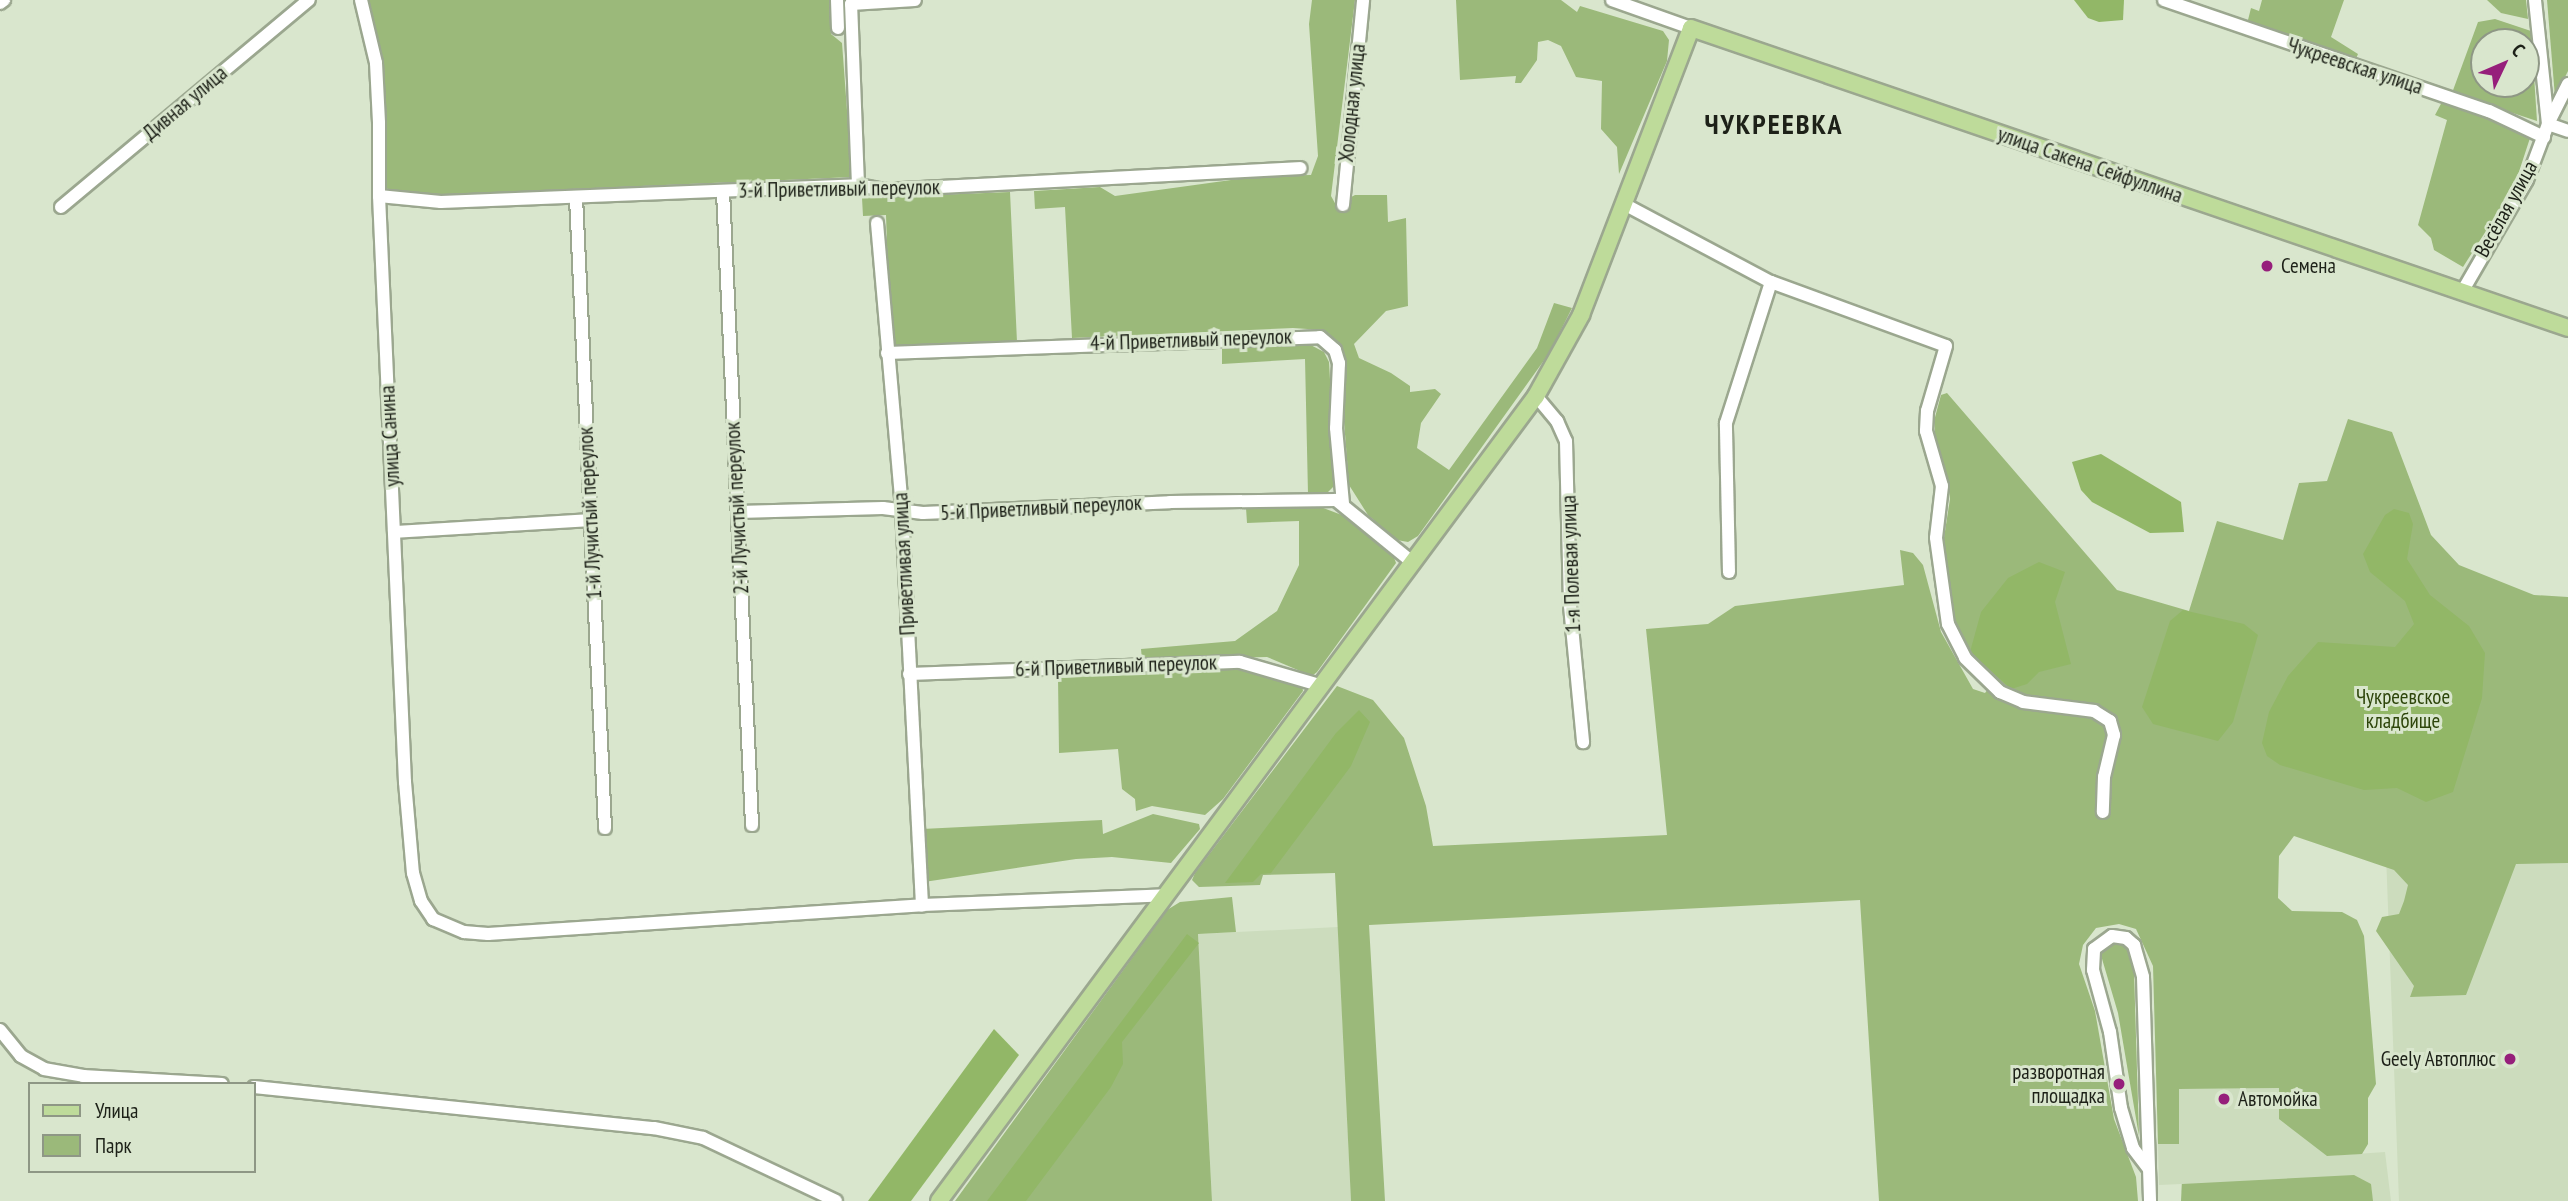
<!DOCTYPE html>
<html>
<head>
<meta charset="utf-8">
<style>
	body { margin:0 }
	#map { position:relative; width:2568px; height:1201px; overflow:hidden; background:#d9e6cd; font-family:"PT Sans Narrow",sans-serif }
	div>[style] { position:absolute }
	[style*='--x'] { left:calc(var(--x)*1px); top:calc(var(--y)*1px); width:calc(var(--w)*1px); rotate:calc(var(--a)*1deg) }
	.built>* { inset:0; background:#ccdcbd }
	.green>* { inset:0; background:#9bb97a }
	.forest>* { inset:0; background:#92b767 }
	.roads { filter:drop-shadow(2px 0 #9ba78f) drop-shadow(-2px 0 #9ba78f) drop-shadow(0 2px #9ba78f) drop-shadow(0 -2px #9ba78f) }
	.minor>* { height:12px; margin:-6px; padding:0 6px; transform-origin:6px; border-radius:6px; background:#fff }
	.major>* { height:16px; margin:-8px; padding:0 8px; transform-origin:8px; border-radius:8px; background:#bedb9a }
	.dots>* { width:19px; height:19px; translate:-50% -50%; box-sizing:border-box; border:4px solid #d9e6cd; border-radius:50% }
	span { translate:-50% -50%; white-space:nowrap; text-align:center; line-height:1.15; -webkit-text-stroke:6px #d9e6cd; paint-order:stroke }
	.street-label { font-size:21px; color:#1d2118 }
	.poi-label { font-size:21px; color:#1d2118 }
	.left { translate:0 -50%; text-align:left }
	.right { translate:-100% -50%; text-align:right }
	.park-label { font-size:21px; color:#2d450a }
	.district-label { font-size:28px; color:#1d2118; font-weight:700; letter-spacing:2px }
	.legend { position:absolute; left:28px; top:1082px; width:228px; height:91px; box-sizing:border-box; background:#d9e6cd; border:2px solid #8e9785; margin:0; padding:9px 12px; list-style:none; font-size:21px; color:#1d2118 }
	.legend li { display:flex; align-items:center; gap:14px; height:35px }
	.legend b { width:35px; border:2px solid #8e9785 }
	.north { position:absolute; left:2470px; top:28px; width:70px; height:70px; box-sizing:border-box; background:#d9e6cd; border:2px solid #8e9785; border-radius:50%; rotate:46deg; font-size:19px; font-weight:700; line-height:28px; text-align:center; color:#1d2118 }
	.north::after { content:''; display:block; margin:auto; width:24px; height:32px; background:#961f7b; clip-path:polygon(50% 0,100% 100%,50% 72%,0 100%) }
</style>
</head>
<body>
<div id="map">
	<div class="built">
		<div style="clip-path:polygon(2568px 843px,2568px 1201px,2399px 1201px,2386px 854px)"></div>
		<div style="clip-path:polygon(1338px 927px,1351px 1201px,1212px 1201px,1198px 934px)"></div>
		<div style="clip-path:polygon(2279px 1088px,2327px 1156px,2385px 1152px,2391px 1201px,2181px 1201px,2181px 1184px,2159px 1185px,2158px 1144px,2179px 1144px,2178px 1089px)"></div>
	</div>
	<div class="green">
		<div style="clip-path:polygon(364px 0,829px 0,831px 34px,842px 43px,852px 177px,434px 195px,390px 192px,383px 183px)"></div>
		<div style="clip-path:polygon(1312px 0,1355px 0,1331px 196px,1336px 205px,1355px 195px,1387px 195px,1388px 222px,1406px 218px,1408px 306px,1386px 311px,1354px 344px,1359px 358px,1391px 373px,1410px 386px,1410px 392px,1435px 389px,1441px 394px,1421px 423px,1417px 448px,1449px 470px,1537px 348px,1554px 303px,1572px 308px,1550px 352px,1418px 536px,1408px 542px,1397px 540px,1368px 515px,1349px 485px,1338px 345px,1334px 339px,1322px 330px,1293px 328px,1072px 338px,1065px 207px,1035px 209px,1034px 191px,1100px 187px,1115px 196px,1260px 176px,1311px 175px,1318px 156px,1309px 24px)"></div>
		<div style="clip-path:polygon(1456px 0,1561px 0,1577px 12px,1580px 6px,1663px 31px,1669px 40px,1667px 61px,1619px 174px,1617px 147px,1601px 129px,1602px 81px,1576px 77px,1561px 46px,1548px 40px,1538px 42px,1537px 60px,1521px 83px,1515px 83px,1516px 76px,1460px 80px)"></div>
		<div style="clip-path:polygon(2262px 0,2344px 0,2331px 37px,2358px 54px,2355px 61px,2247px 24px,2251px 8px,2259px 11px)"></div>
		<div style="clip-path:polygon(2487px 0,2526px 0,2528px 19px,2501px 13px)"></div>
		<div style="clip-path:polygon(2547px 0,2568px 0,2568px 71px,2555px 97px)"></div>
		<div style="clip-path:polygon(evenodd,2495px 19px,2531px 31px,2537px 121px,2452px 93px,2478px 22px,2495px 19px,2484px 42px,2526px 42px,2526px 84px,2484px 84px,2484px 42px)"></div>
		<div style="clip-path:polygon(2443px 100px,2497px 118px,2530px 138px,2514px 187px,2463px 267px,2434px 250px,2431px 238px,2418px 225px,2447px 120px,2435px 115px)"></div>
		<div style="clip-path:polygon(1010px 192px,1017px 342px,897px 348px,890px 334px,886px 215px,863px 216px,862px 198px)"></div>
		<div style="clip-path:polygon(1305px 342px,1324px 352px,1329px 362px,1336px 484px,1325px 495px,1308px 494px,1305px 359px,1222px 364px,1222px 345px)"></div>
		<div style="clip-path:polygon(1947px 393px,2117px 590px,2189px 611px,2217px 521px,2283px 540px,2299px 483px,2327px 481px,2348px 419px,2392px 432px,2431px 535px,2459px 565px,2534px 595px,2568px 597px,2568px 863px,2516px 864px,2466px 995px,2410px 997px,2414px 986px,2376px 931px,2382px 917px,2399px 914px,2404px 901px,2408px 885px,2394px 870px,2294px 836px,2279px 856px,2278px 898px,2292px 911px,2342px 912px,2357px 920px,2364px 936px,2376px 1084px,2368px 1098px,2368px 1144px,2362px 1154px,2327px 1156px,2279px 1119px,2279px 1088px,2179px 1089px,2179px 1144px,2158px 1144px,2153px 966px,2136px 929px,2119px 924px,2096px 928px,2083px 945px,2079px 964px,2095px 1011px,2114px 1119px,2136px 1177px,2138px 1201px,1879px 1201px,1860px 900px,1369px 925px,1385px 1201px,1351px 1201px,1335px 873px,1263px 875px,1260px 885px,1199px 887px,1192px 880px,1195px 873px,1337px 686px,1373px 700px,1404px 738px,1426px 806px,1433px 846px,1667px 835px,1646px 629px,1708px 624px,1735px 606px,1904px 585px,1900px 550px,1913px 553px,1923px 565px,1941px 632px,1973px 689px,1985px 693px,1994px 681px,1962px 642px,1952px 613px,1943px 544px,1950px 499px,1947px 476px,1937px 458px,1934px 421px,1941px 395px)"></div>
		<div style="clip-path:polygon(1318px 506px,1355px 520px,1392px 552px,1396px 563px,1317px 672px,1312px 676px,1267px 657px,1142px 660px,1141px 649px,1235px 641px,1277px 611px,1299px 565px,1299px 521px,1247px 523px,1246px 508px)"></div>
		<div style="clip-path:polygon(1244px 668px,1302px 685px,1303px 691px,1223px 799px,1205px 815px,1152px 806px,1136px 811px,1135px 799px,1122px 789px,1118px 749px,1059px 753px,1058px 678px)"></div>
		<div style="clip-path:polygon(1153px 814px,1199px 824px,1200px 829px,1171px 863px,1112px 857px,1076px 859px,924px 882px,922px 829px,1102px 820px,1103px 834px)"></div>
		<div style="clip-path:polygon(1232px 897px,1236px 932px,1198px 934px,1212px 1201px,955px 1201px,1167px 910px,1180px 902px)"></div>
		<div style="clip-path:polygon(2119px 942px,2132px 954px,2134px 971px,2139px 1136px,2118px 1013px,2100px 952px)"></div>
		<div style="clip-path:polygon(2354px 1175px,2371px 1184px,2373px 1201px,2181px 1201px,2182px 1184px)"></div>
	</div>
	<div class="forest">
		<div style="clip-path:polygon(2074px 0,2124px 0,2123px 20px,2099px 22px,2088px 18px)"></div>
		<div style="clip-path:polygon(2101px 454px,2181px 502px,2184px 532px,2150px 533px,2092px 502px,2081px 490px,2072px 462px)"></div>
		<div style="clip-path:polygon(2394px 509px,2409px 513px,2413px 524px,2407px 559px,2430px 595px,2469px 626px,2485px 653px,2482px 698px,2453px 792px,2426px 802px,2397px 788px,2364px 790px,2280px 765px,2267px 756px,2262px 743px,2269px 712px,2288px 676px,2318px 642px,2395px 647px,2414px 624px,2405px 601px,2370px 572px,2363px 554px,2385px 515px)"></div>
		<div style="clip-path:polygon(2039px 562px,2065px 572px,2055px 602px,2071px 664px,2039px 672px,2027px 684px,2011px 689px,1970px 652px,1981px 612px,2008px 578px)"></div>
		<div style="clip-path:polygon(2183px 610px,2244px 624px,2258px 635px,2233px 722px,2218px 741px,2153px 724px,2142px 707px,2170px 621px)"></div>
		<div style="clip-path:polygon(1359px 710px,1370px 722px,1351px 766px,1271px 873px,1261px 874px,1253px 882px,1225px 883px,1336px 733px)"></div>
		<div style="clip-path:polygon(1187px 934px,1199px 943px,1122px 1042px,1123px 1064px,1111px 1087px,1026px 1201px,987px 1201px)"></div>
		<div style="clip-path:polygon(994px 1029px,1019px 1055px,911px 1201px,868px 1201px)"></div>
	</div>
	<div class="roads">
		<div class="minor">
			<div style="--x:361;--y:0;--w:65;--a:76.6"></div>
			<div style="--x:376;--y:63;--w:60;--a:87.1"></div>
			<div style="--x:379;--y:123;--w:73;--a:90"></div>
			<div style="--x:379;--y:196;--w:587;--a:87.46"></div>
			<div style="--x:405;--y:782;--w:91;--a:85"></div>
			<div style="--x:413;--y:873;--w:29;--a:74"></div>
			<div style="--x:421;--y:901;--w:22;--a:56"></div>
			<div style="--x:433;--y:919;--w:34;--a:23"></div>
			<div style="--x:464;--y:932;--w:24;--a:5"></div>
			<div style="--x:488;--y:934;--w:435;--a:-3.8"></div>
			<div style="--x:922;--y:905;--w:244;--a:-2.3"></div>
			<div style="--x:837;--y:0;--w:28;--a:88"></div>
			<div style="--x:1612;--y:0;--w:84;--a:19.5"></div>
			<div style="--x:2164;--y:0;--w:343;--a:18.9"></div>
			<div style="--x:2489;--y:111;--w:61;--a:25.3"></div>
			<div style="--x:0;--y:3;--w:5;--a:-37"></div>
			<div style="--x:2568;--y:84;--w:45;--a:116.6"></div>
			<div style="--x:2548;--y:124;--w:21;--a:19"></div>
			<div style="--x:858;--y:185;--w:181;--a:-92.2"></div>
			<div style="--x:851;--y:4;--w:64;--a:-3.6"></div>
			<div style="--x:723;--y:191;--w:635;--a:87.38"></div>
			<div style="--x:379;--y:196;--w:62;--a:5.5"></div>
			<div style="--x:441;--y:202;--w:417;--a:-2.3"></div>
			<div style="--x:858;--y:185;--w:26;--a:11"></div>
			<div style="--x:884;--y:190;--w:417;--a:-3"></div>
			<div style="--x:576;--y:197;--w:632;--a:87.37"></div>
			<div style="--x:1624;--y:204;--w:166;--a:28"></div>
			<div style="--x:1771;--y:282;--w:186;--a:20.1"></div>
			<div style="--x:1946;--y:346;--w:68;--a:106.3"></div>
			<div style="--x:1927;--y:411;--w:20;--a:93"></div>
			<div style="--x:1926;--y:431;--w:57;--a:73.8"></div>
			<div style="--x:1942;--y:486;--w:52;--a:96.6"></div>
			<div style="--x:1936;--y:538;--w:87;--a:82.1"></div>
			<div style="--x:1948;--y:624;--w:38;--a:63"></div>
			<div style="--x:1965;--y:658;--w:49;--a:44.2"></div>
			<div style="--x:2000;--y:692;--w:25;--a:23"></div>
			<div style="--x:2023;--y:702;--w:72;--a:7.2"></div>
			<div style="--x:2094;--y:711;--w:19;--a:32"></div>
			<div style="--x:2110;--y:721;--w:15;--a:74"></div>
			<div style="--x:2114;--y:735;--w:43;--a:103.4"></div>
			<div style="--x:2104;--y:777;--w:35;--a:92"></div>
			<div style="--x:1343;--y:205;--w:206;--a:-84.4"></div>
			<div style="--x:61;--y:207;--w:323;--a:-39.9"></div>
			<div style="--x:877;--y:223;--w:288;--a:85"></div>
			<div style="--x:902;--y:510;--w:396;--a:87.1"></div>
			<div style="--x:2462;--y:292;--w:129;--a:-59.9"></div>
			<div style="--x:2527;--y:180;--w:60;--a:-69.4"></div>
			<div style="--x:2548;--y:124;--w:125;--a:-96"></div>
			<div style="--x:887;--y:353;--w:433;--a:-2.1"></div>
			<div style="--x:1320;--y:337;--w:20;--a:41"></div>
			<div style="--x:1335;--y:350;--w:14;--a:73"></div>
			<div style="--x:1339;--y:363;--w:65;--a:92.6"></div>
			<div style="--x:1336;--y:428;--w:76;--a:84.7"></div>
			<div style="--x:1536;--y:396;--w:33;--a:50"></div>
			<div style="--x:1557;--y:421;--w:22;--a:66"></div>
			<div style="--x:1566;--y:441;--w:165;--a:88.6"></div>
			<div style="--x:1570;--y:606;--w:137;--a:84.5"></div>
			<div style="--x:738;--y:512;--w:145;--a:-1.6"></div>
			<div style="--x:883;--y:508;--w:40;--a:7.1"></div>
			<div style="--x:923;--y:513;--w:247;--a:-2.5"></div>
			<div style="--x:1170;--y:502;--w:166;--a:-0.7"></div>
			<div style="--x:1336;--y:500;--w:98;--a:39.2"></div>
			<div style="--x:394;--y:532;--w:196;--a:-3.5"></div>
			<div style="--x:1729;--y:572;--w:149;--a:-91.2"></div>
			<div style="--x:1726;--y:423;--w:148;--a:-72.3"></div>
			<div style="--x:909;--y:674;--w:331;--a:-2.1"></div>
			<div style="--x:1240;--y:662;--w:82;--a:16.2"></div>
			<div style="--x:0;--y:1030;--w:33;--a:51"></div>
			<div style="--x:21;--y:1056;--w:26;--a:29"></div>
			<div style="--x:44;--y:1069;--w:40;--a:10"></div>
			<div style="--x:83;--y:1076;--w:139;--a:3.3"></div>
			<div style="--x:254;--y:1087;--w:402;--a:5.9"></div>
			<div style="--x:654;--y:1128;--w:50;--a:11.5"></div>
			<div style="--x:703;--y:1138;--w:147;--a:25.3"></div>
			<div style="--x:2148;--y:1168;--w:25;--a:-127"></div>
			<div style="--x:2133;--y:1148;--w:42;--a:-106.7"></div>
			<div style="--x:2121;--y:1108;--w:77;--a:-98.2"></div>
			<div style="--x:2110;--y:1032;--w:64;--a:-105.3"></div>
			<div style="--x:2093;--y:970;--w:21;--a:-87"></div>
			<div style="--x:2094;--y:949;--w:22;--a:-36"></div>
			<div style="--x:2112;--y:936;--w:14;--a:8"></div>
			<div style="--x:2126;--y:938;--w:11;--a:41"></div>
			<div style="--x:2134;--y:945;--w:33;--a:74"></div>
			<div style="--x:2143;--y:977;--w:224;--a:88.2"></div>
		</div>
		<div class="major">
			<div style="--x:939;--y:1201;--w:1002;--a:-53.44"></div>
			<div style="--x:1536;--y:396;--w:93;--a:-60.9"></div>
			<div style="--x:1581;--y:315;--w:307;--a:-69"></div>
			<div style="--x:1691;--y:28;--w:927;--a:18.88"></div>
		</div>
	</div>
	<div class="dots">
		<div style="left:2267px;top:266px;background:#961f7b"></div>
		<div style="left:2510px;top:1059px;background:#961f7b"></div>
		<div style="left:2119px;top:1084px;background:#961f7b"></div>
		<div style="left:2224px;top:1099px;background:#961f7b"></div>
	</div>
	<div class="street-label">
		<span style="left:2355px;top:66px;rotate:18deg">Чукреевская улица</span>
		<span style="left:185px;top:103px;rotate:-40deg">Дивная улица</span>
		<span style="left:1352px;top:103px;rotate:-84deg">Холодная улица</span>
		<span style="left:2090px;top:165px;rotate:19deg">улица Сакена Сейфуллина</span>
		<span style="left:839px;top:189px;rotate:-1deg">3-й Приветливый переулок</span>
		<span style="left:2506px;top:209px;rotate:-61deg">Весёлая улица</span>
		<span style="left:1191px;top:340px;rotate:-2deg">4-й Приветливый переулок</span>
		<span style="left:390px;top:436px;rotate:-93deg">улица Санина</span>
		<span style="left:737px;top:508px;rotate:-93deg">2-й Лучистый переулок</span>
		<span style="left:1041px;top:508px;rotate:-3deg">5-й Приветливый переулок</span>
		<span style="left:590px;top:513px;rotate:-93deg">1-й Лучистый переулок</span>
		<span style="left:904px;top:564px;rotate:-93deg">Приветливая улица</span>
		<span style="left:1571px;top:564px;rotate:-92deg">1-я Полевая улица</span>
		<span style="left:1116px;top:666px;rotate:-2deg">6-й Приветливый переулок</span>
	</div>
	<div class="poi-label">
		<span class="left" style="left:2281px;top:266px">Семена</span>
		<span class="right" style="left:2496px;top:1059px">Geely Автоплюс</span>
		<span class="right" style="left:2105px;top:1084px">разворотная<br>площадка</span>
		<span class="left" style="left:2238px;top:1099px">Автомойка</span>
	</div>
	<div class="park-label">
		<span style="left:2403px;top:709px">Чукреевское<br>кладбище</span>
	</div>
	<div class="district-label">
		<span style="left:1774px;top:124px">ЧУКРЕЕВКА</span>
	</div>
	<ul class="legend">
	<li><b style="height:9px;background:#bedb9a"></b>Улица</li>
	<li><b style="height:19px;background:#9bb97a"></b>Парк</li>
	</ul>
	<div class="north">С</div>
</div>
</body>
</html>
